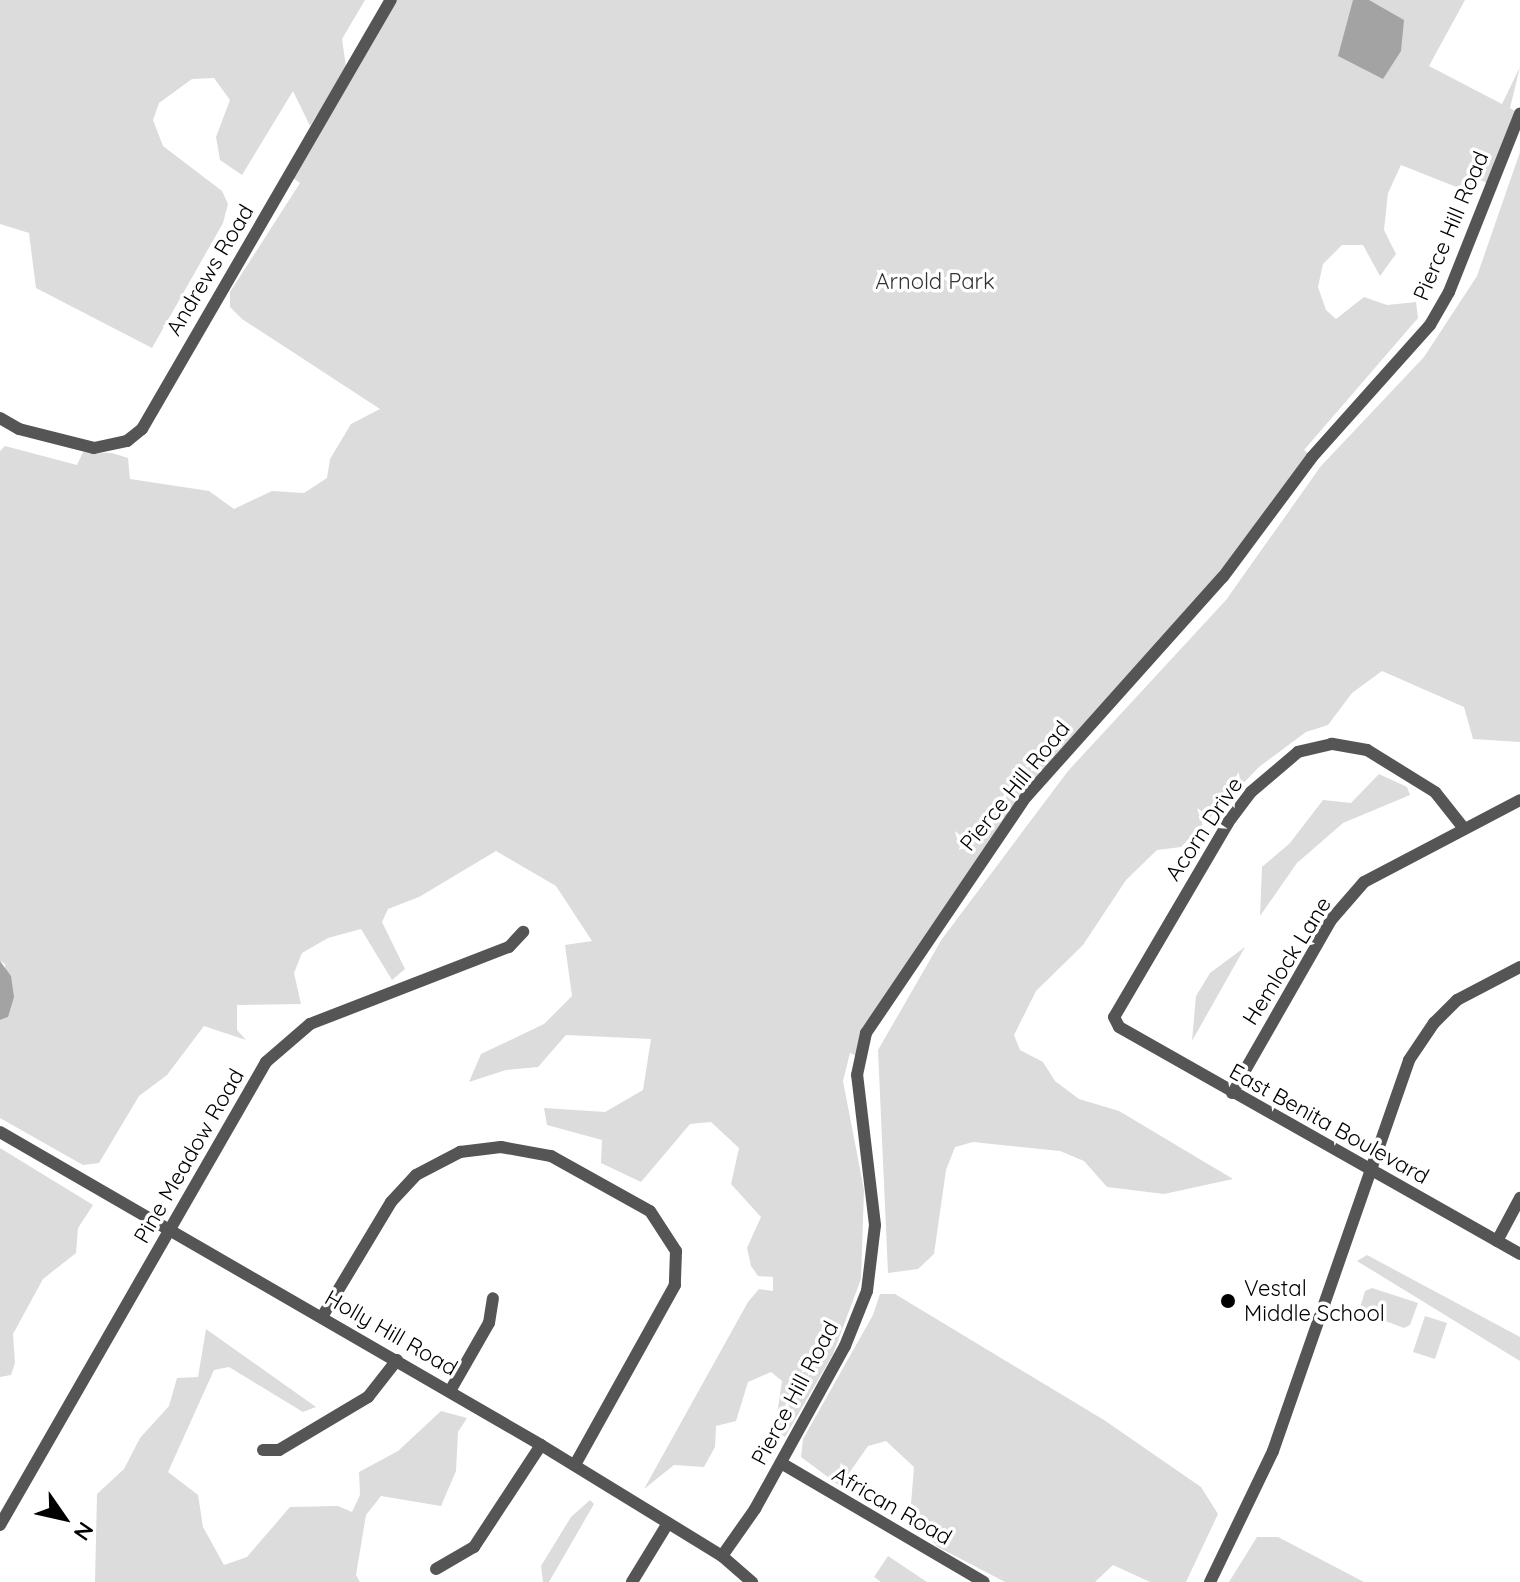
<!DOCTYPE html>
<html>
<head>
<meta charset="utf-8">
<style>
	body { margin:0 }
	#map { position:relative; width:1520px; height:1582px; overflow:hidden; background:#fff; font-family:Quicksand,sans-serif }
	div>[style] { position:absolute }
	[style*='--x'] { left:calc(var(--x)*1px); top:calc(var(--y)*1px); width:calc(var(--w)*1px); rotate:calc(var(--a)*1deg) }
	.green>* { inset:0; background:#dcdcdc }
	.water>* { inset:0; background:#a3a3a3 }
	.minor>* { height:12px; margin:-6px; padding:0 6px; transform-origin:6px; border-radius:6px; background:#555 }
	.dots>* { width:22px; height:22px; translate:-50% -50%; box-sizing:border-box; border:4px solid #fff; border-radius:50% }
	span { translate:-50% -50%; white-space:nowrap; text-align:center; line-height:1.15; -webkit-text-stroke:7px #fff; paint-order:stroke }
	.street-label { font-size:22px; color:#000 }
	.park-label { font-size:22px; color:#333 }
	.poi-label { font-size:22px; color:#000 }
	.left { translate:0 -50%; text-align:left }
	.north { position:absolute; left:24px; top:1478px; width:80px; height:80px; -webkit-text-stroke:6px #fff; paint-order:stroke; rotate:124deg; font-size:22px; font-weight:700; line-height:32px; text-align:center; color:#000 }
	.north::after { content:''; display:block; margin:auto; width:28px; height:36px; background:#000; clip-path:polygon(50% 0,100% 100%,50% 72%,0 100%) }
</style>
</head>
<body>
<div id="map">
	<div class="green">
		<div style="clip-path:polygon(0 0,365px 0,342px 39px,346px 67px,310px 126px,293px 91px,242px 175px,220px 160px,216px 137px,230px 100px,214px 78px,192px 79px,159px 103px,153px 120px,163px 146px,222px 191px,228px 204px,223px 223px,152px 348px,36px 288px,29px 233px,0 224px)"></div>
		<div style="clip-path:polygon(391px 0,1465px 0,1429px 66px,1502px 104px,1520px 67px,1510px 108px,1520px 114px,1491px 185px,1481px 180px,1464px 190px,1401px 165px,1388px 193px,1384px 230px,1396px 254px,1380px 276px,1363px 245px,1342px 245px,1323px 264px,1318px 287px,1326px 310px,1336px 319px,1364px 297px,1387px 305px,1416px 302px,1418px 318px,1304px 450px,1312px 457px,1223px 577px,1049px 769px,885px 999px,859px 1057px,850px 1053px,843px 1081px,864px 1190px,861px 1279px,833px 1354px,785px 1437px,775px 1428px,782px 1381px,771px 1372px,748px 1382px,736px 1421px,716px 1426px,715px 1447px,704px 1467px,674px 1465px,644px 1489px,748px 1302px,759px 1289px,773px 1291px,773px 1277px,758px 1276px,751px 1266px,747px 1248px,761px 1217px,731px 1184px,739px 1148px,711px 1122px,690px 1124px,641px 1182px,601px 1163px,602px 1140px,547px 1125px,544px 1108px,605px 1112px,643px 1090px,651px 1039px,566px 1035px,538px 1067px,506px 1070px,469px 1082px,481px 1054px,544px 1024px,572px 996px,565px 945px,592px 941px,556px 886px,496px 851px,419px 897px,388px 909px,382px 922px,405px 969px,392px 980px,361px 929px,328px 938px,302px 953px,294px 973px,301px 1004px,237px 1005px,237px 1030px,246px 1040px,204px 1026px,167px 1075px,139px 1096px,99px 1163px,83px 1165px,0 1118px,0 1020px,8px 1017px,5px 964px,0 961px,0 451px,5px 446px,77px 465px,83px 452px,112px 453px,128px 458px,130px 479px,209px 491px,234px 509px,272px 491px,304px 493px,327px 478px,330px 459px,351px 424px,380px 409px,242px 319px,230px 307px,230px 292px,300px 183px,290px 176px)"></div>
		<div style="clip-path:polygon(1520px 152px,1520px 742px,1473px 739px,1464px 707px,1382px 671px,1352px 693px,1328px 725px,1306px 732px,1259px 767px,1181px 847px,1157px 850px,1126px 880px,1083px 945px,1036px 991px,1014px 1035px,1020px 1050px,1043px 1062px,1055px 1081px,1079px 1099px,1119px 1111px,1233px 1179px,1164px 1194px,1107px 1187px,1084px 1161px,1060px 1151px,973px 1142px,955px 1147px,946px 1170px,934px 1254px,918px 1269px,888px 1273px,878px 1050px,942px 939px,1068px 771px,1226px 600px,1321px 466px,1424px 357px,1477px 276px)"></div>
		<div style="clip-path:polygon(1379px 774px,1407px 787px,1410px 795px,1343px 823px,1297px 863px,1260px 916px,1262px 867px,1290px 843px,1323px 800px,1351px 803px)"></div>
		<div style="clip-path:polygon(1245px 947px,1192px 1041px,1196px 996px,1210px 973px)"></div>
		<div style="clip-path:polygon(0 1148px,93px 1205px,78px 1228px,76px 1253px,43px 1279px,13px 1334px,15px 1363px,11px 1375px,0 1377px)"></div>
		<div style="clip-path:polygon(1367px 1255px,1520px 1337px,1520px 1361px,1357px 1261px)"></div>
		<div style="clip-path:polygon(1372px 1288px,1418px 1303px,1410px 1325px,1404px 1328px,1359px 1311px,1365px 1291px)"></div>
		<div style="clip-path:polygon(880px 1294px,895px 1294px,1104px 1420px,1201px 1487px,1218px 1514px,1186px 1582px,1150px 1582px,1113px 1565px,1095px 1582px,1005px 1582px,938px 1547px,910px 1516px,914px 1467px,886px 1441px,868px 1446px,840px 1486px,801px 1457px,803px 1439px,873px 1315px)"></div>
		<div style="clip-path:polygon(1425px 1316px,1447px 1323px,1435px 1359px,1413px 1352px)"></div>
		<div style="clip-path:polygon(206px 1329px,316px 1407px,303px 1412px,229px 1367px,214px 1370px,168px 1472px,198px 1495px,203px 1527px,224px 1565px,247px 1557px,290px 1507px,338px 1506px,352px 1512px,360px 1495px,359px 1472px,398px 1451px,441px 1411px,467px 1418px,458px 1432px,456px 1471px,441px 1506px,381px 1496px,366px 1515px,356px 1575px,360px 1582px,95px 1582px,97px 1494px,124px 1469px,140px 1438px,169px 1406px,177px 1378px,198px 1377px)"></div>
		<div style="clip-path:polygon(590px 1500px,594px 1504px,549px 1582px,543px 1582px,541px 1566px,571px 1517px)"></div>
		<div style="clip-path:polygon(1257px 1537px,1278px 1537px,1364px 1582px,1229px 1582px)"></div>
		<div style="clip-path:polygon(888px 1556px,927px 1582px,881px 1582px,874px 1577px)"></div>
	</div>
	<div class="water">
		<div style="clip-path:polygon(1353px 0,1369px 0,1404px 20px,1401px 51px,1383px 79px,1338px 56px)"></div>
		<div style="clip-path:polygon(0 961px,11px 976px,14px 997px,8px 1017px,0 1020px)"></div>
	</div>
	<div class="minor">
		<div style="--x:0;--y:418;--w:22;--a:30"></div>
		<div style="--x:19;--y:429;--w:77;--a:14.2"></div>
		<div style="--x:94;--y:448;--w:34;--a:-12"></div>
		<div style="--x:127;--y:441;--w:19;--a:-39"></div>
		<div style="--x:142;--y:429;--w:496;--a:-59.9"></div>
		<div style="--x:1462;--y:826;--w:43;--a:-128.5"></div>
		<div style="--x:1435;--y:792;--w:80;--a:-148.3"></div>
		<div style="--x:1367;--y:750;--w:36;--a:-170"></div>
		<div style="--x:1332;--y:744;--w:35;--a:167"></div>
		<div style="--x:1298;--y:752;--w:62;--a:139.6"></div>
		<div style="--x:1251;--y:792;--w:39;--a:127"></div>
		<div style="--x:1228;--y:823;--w:225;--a:120.4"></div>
		<div style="--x:1114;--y:1017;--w:11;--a:63"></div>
		<div style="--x:1119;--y:1027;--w:461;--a:29.5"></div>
		<div style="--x:1232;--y:1093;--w:199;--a:-60.2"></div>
		<div style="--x:1331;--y:920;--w:50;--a:-49"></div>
		<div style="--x:1364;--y:882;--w:176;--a:-27.7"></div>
		<div style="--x:0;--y:1132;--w:625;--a:30.05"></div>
		<div style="--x:541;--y:1445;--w:212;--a:31.5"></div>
		<div style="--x:722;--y:1556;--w:40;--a:41"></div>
		<div style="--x:1497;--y:1241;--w:49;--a:-61.9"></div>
		<div style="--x:322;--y:1317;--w:134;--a:-59"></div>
		<div style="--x:391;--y:1202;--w:37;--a:-47"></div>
		<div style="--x:416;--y:1175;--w:50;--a:-27.6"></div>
		<div style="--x:460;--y:1152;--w:41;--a:-7"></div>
		<div style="--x:501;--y:1147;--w:51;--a:10.2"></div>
		<div style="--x:551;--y:1156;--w:113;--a:29.1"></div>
		<div style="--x:650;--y:1211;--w:48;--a:57"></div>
		<div style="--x:676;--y:1251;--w:34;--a:92"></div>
		<div style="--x:675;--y:1285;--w:206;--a:119.1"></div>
		<div style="--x:450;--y:1391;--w:78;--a:-60.2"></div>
		<div style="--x:489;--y:1323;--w:25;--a:-81"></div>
		<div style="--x:263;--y:1450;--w:16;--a:0"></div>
		<div style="--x:279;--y:1450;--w:104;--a:-30.8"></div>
		<div style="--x:368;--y:1397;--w:47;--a:-51.9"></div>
		<div style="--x:781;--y:1463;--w:235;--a:30.4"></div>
		<div style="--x:0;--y:1525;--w:534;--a:-60.12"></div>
		<div style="--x:266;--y:1062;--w:58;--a:-40.8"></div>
		<div style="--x:310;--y:1024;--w:213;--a:-21.2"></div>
		<div style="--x:509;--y:947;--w:21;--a:-47"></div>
		<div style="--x:722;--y:1556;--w:57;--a:-54.9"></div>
		<div style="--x:755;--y:1509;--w:186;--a:-61.1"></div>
		<div style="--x:845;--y:1346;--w:59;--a:-68.2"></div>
		<div style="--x:867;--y:1291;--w:66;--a:-83.1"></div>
		<div style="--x:875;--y:1225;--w:151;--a:-96.8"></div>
		<div style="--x:857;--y:1075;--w:43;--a:-77.9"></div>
		<div style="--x:866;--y:1033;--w:285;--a:-55.9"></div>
		<div style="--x:1026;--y:797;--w:295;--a:-48.2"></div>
		<div style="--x:1223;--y:577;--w:149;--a:-53.4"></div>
		<div style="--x:1312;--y:457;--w:177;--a:-48.2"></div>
		<div style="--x:1430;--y:325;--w:38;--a:-60"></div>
		<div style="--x:1449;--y:292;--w:192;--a:-68.3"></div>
		<div style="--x:436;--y:1569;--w:44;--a:-30.1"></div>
		<div style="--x:474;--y:1547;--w:122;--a:-56.7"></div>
		<div style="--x:632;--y:1582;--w:69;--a:-58.6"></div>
		<div style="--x:1210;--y:1582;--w:145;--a:-64.3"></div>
		<div style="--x:1273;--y:1451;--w:414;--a:-70.8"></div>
		<div style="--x:1409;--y:1060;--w:45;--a:-56"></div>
		<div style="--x:1434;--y:1023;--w:33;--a:-45"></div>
		<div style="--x:1457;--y:1000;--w:71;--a:-27.6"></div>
	</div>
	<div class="dots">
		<div style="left:1228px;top:1301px;background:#000"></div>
	</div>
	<div class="street-label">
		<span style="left:1451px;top:226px;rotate:-67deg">Pierce Hill Road</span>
		<span style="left:210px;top:270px;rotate:-59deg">Andrews Road</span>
		<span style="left:1015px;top:786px;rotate:-51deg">Pierce Hill Road</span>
		<span style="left:1204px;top:829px;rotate:-56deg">Acorn Drive</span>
		<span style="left:1287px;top:961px;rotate:-58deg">Hemlock Lane</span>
		<span style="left:1329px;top:1124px;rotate:29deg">East Benita Boulevard</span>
		<span style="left:189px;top:1156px;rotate:-60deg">Pine Meadow Road</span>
		<span style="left:391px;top:1333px;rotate:30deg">Holly Hill Road</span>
		<span style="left:795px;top:1393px;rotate:-62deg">Pierce Hill Road</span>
		<span style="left:892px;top:1506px;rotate:30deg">African Road</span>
	</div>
	<div class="park-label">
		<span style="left:935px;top:282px">Arnold Park</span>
	</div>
	<div class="poi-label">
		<span class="left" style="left:1244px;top:1301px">Vestal<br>Middle School</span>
	</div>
	<div class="north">N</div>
</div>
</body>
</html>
